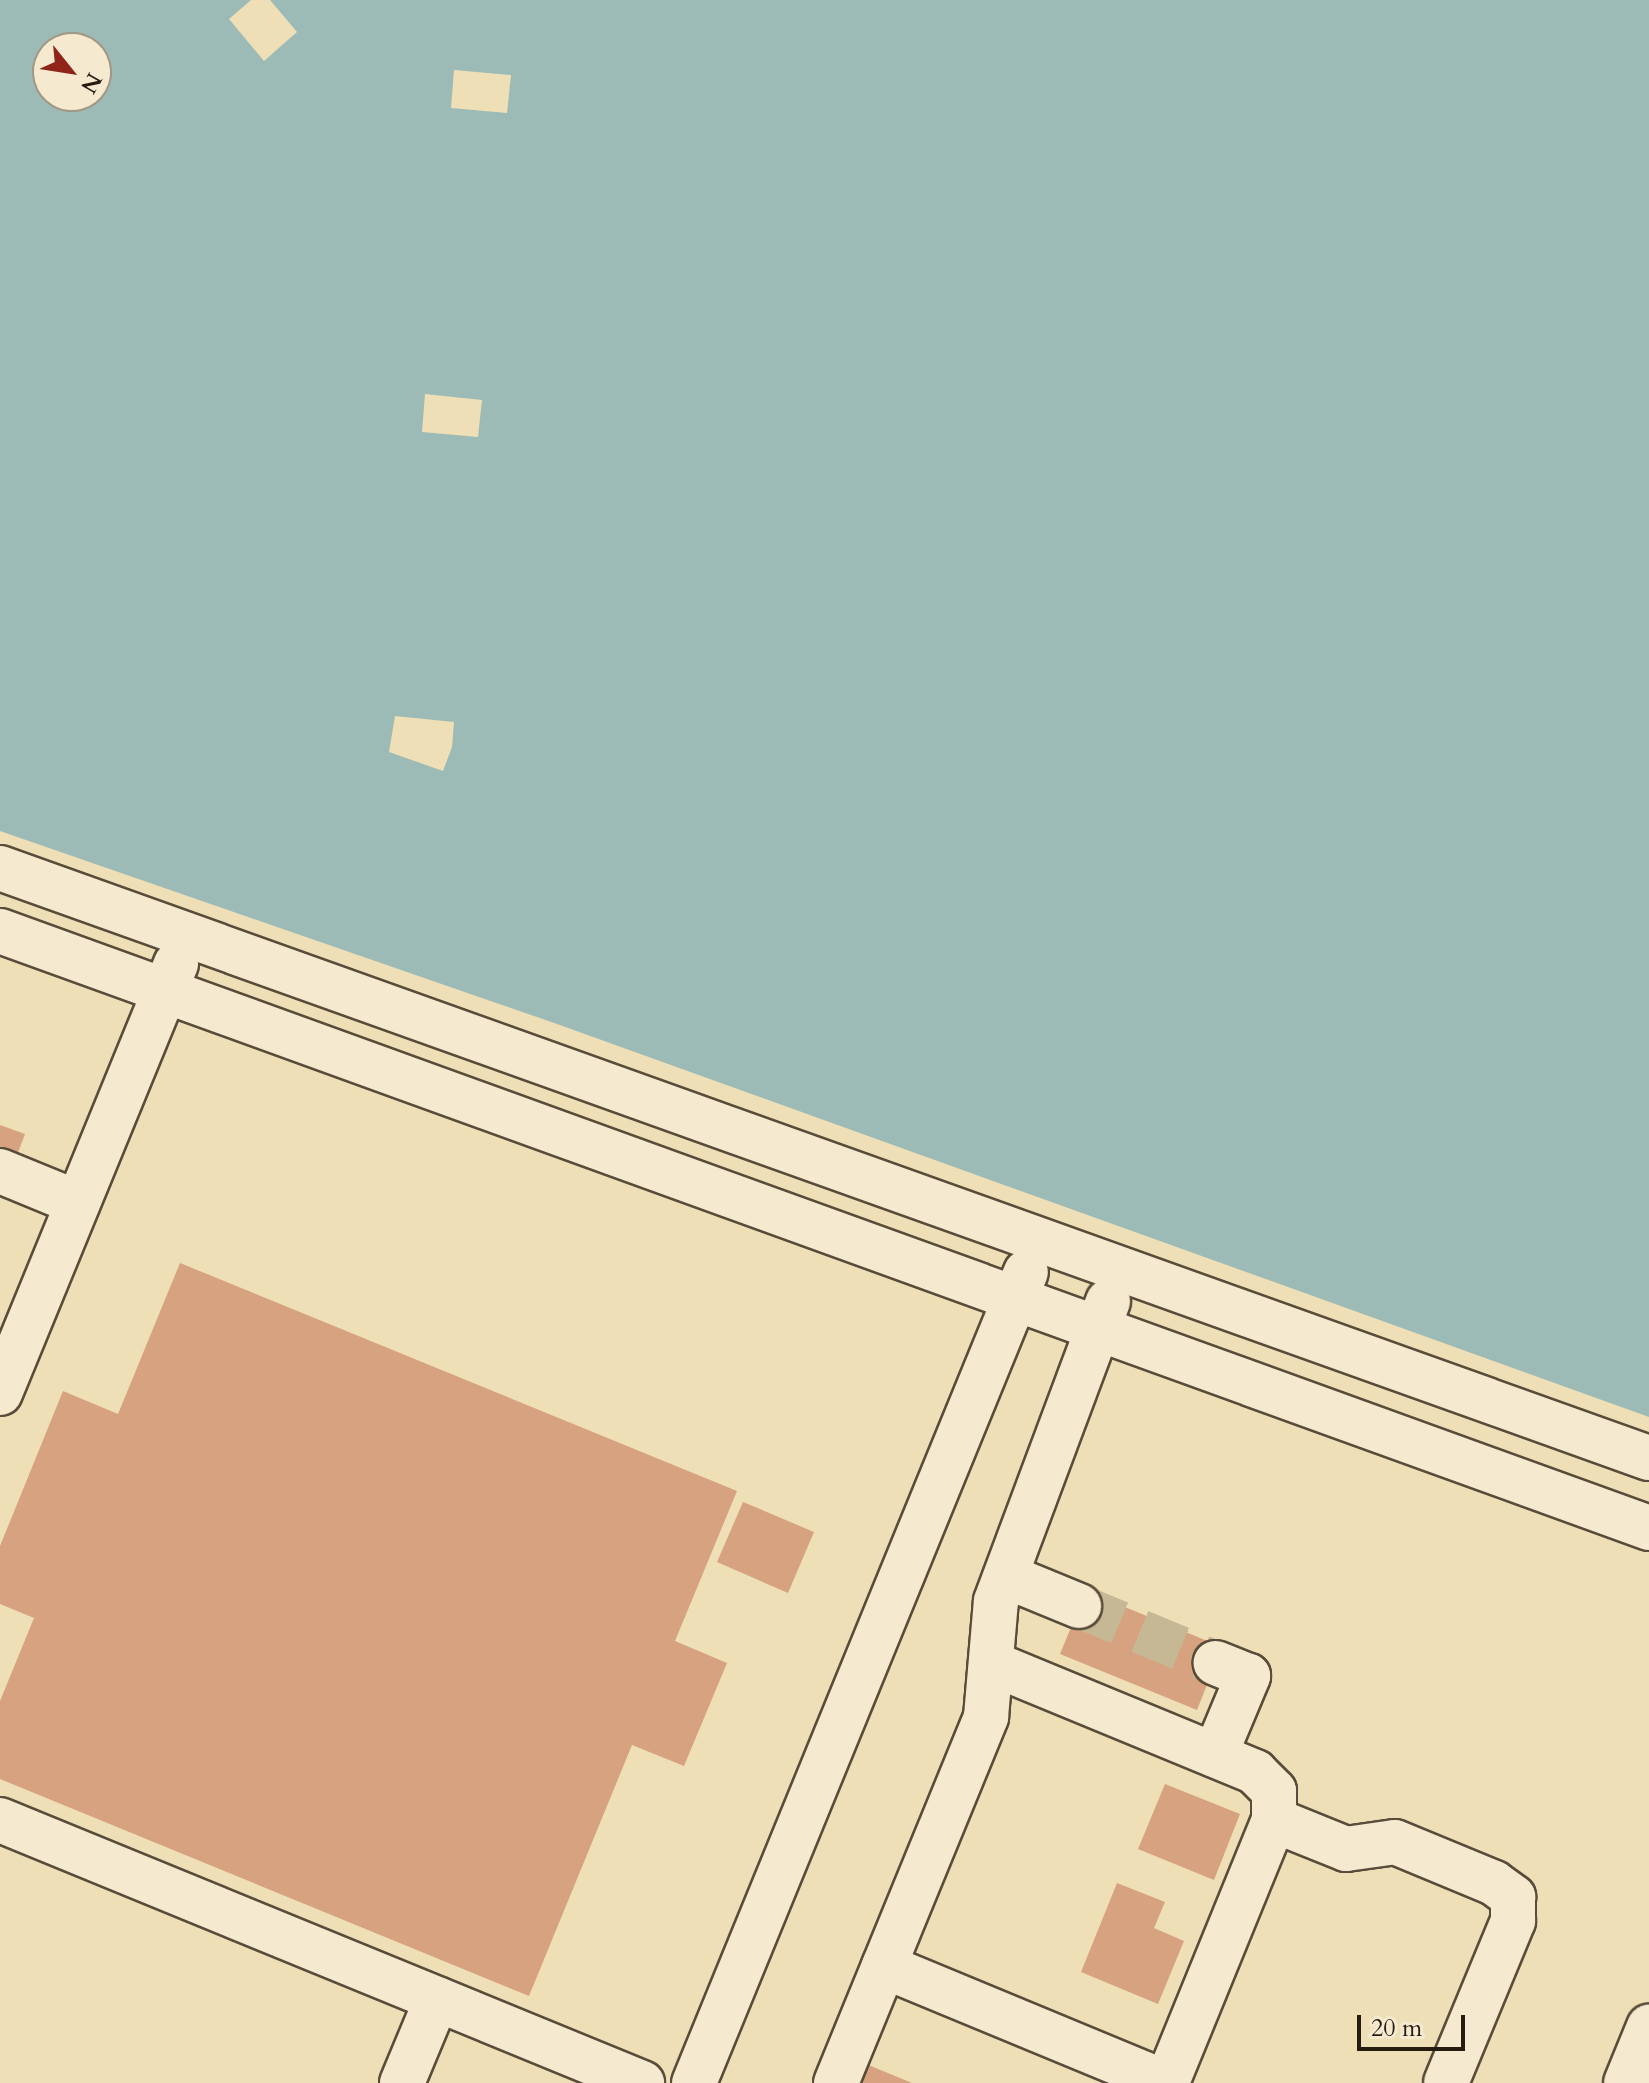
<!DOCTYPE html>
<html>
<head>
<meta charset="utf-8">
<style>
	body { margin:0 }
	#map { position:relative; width:1649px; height:2083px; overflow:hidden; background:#efdfb6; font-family:Cardo,serif }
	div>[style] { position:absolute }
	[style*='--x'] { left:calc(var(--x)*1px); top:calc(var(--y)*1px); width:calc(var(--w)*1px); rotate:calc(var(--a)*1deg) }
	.water>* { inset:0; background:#9cbbb6 }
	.pier>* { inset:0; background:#efdfb6 }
	.building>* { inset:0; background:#d6a27f }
	.minor-tunnel>* { height:44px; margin-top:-22px; transform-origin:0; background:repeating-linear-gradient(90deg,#c7b895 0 44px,transparent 0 66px) }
	.roads { filter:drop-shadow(2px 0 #584c3a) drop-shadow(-2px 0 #584c3a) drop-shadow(0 2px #584c3a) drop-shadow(0 -2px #584c3a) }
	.minor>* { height:44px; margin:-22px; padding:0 22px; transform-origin:22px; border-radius:22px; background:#f5ead0 }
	span { translate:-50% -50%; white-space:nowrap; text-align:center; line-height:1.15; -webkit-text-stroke:6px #f5ead0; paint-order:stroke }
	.north { position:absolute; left:32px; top:32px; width:80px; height:80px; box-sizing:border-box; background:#f5ead0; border:2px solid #a29784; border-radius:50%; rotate:120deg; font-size:22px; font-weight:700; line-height:32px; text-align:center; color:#251b11 }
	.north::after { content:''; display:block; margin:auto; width:28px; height:36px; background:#8f2418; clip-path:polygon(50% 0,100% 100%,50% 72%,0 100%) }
	.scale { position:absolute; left:1357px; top:2015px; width:108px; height:36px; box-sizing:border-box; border:4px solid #251b11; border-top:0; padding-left:10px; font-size:24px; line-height:28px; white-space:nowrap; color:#251b11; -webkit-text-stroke:6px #f5ead0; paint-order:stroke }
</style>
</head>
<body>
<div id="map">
	<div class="water">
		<div style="clip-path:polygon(evenodd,0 0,1649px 0,1649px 1417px,557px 1024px,0 831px,0 0,48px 48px,96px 48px,96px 96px,48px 96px,48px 48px)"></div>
	</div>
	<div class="pier">
		<div style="clip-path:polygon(251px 0,270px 0,297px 32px,264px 61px,229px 19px)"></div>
		<div style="clip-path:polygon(454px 70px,511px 75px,507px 113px,451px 108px)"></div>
		<div style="clip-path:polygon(425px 394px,482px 400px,478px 437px,422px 432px)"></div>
		<div style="clip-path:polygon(395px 716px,454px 722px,452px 747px,443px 771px,389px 752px)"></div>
	</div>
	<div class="building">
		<div style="clip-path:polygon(0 1125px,25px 1134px,14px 1163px,0 1157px)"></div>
		<div style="clip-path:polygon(180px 1263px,737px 1491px,675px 1641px,727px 1663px,684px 1766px,632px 1745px,529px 1996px,0 1779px,0 1701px,34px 1618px,0 1604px,0 1546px,63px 1391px,118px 1414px)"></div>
		<div style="clip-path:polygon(743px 1502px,814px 1532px,788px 1593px,717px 1562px)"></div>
		<div style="clip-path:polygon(1086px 1591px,1222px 1647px,1197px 1710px,1060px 1654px)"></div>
		<div style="clip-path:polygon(1165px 1784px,1240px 1814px,1214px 1880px,1138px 1849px)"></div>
		<div style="clip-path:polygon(1117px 1883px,1165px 1902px,1154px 1928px,1184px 1941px,1158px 2004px,1081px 1972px)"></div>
		<div style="clip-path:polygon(866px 2064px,912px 2083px,858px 2083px)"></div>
	</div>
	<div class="minor-tunnel">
		<div style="--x:1079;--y:1606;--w:148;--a:22.6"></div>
	</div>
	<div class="roads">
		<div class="minor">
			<div style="--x:0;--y:868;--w:1751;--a:19.69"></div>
			<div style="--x:0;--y:931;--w:1754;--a:19.9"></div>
			<div style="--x:0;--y:1171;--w:84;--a:22.3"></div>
			<div style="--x:0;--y:1393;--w:464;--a:-67.7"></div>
			<div style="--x:1006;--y:1576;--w:79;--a:22.3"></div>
			<div style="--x:991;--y:1663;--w:286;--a:22.4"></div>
			<div style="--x:1255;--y:1772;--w:27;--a:45"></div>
			<div style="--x:1274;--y:1791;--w:29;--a:90"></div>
			<div style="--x:1274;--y:1820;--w:283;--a:112.2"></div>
			<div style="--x:1215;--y:1755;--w:86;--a:-67.3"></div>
			<div style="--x:1248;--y:1676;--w:35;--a:-158"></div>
			<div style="--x:0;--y:1820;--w:694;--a:22.28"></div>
			<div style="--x:1274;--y:1820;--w:78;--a:21.9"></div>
			<div style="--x:1346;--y:1849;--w:49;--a:-8.1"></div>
			<div style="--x:1395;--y:1842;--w:107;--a:22.5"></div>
			<div style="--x:1494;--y:1883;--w:24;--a:36"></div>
			<div style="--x:1513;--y:1897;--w:24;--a:90"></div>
			<div style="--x:1513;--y:1921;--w:175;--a:112.5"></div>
			<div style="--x:884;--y:1966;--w:306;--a:22.5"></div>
			<div style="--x:402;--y:2083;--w:91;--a:-67.4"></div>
			<div style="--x:694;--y:2083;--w:876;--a:-67.74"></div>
			<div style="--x:836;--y:2083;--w:396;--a:-67.7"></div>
			<div style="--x:986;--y:1717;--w:116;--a:-85.1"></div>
			<div style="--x:996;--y:1601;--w:320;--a:-69.5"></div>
			<div style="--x:1626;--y:2083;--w:61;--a:-67.7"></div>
		</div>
	</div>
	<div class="north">N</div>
	<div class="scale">20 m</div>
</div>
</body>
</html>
